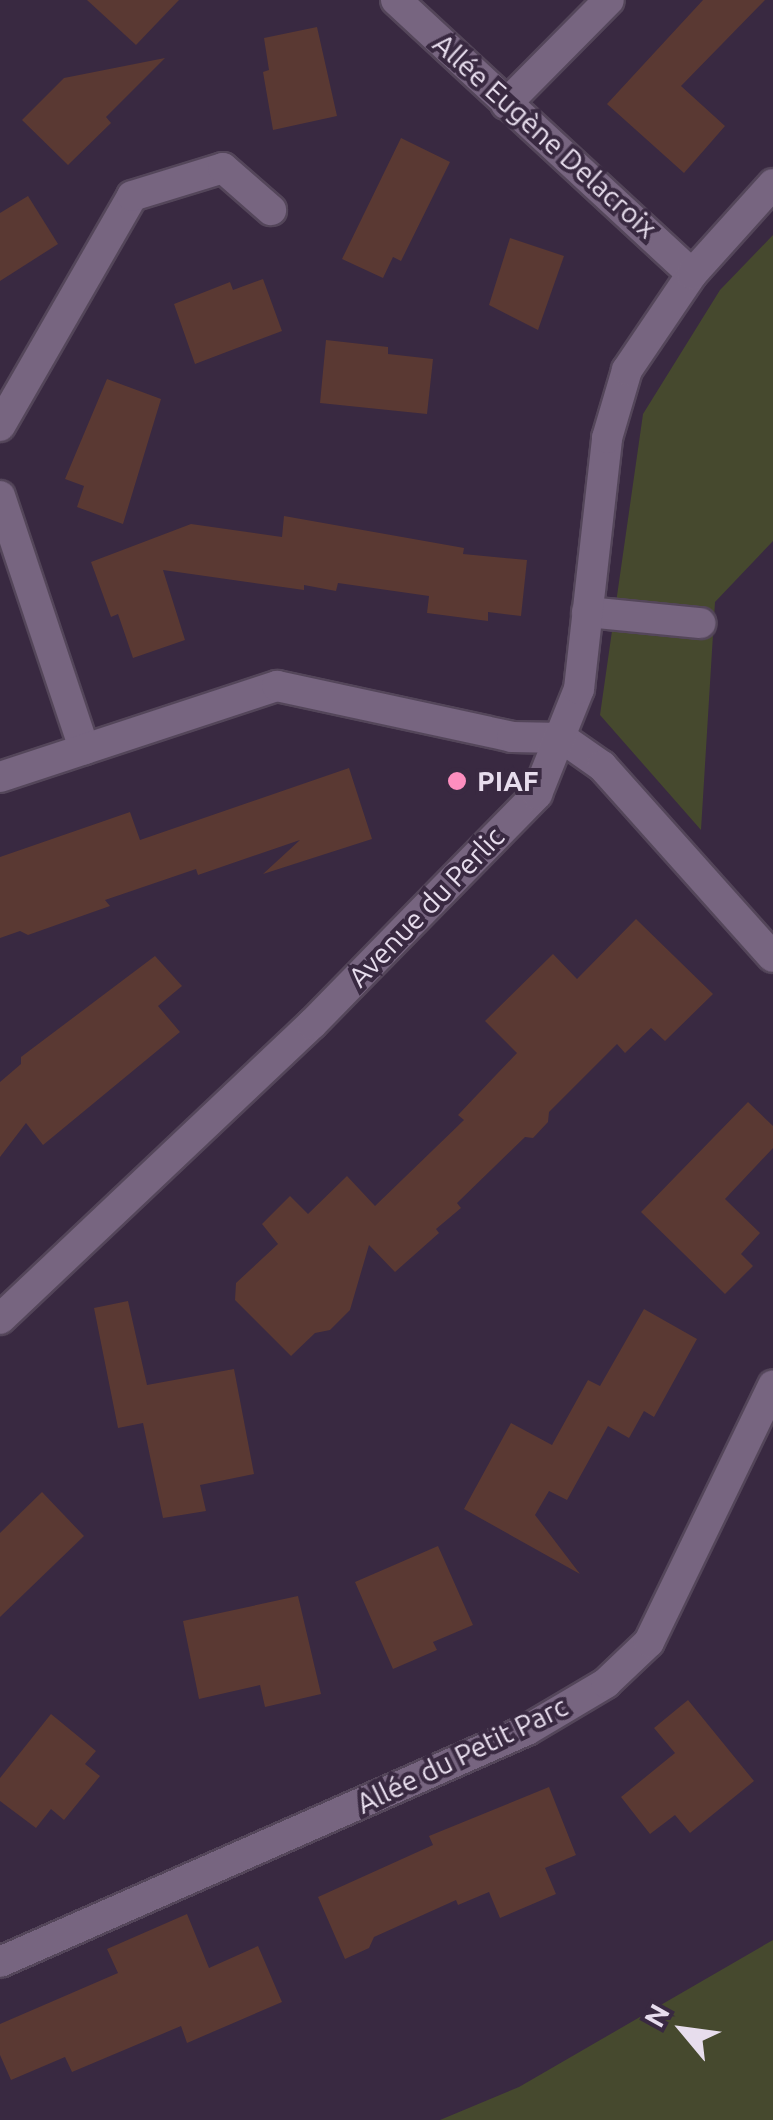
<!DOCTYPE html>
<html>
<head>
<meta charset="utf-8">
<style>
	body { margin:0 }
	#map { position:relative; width:773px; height:2120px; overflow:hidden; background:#392941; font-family:Ubuntu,sans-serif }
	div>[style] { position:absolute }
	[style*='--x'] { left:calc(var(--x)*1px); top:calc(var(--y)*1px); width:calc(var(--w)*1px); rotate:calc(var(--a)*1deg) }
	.green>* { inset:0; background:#46492e }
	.building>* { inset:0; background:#5a3933 }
	.roads { filter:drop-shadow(2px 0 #54465a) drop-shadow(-2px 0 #54465a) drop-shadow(0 2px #54465a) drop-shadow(0 -2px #54465a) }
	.minor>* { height:30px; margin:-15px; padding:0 15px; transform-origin:15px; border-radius:15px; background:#776580 }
	.dots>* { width:28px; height:28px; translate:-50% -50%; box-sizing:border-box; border:5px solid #392941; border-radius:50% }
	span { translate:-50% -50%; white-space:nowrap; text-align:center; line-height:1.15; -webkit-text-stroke:8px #392941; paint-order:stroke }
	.street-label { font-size:28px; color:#e7dded }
	.poi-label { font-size:28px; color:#e7dded; font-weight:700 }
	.left { translate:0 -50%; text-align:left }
	.north { position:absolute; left:633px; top:1980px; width:100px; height:100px; -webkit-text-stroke:8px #392941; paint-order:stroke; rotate:299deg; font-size:28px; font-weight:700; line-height:40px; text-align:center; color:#e7dded }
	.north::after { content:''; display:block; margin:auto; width:35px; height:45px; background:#e7dded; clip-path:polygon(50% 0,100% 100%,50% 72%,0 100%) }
</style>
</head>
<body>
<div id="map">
	<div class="green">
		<div style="clip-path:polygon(773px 235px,773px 541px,715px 602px,701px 830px,600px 715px,643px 414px,720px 290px)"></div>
		<div style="clip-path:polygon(773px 1940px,773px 2120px,440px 2120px,519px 2087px)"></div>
	</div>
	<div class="building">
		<div style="clip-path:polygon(87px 0,179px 0,136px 45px)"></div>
		<div style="clip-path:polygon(703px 0,765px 0,681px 86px,725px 126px,684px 173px,607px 104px)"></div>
		<div style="clip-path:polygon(317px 27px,337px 116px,273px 130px,263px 72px,269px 70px,264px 38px)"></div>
		<div style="clip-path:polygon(165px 58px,106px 117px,111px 123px,68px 165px,22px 120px,64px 78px)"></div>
		<div style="clip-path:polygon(401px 138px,450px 162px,401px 261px,393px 257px,383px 278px,342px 259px)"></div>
		<div style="clip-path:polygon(28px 196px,58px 244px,0 281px,0 213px)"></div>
		<div style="clip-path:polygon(510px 238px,564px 256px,538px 330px,489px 305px)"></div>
		<div style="clip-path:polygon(263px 279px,282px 331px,195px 364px,174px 304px,230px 282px,233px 290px)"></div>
		<div style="clip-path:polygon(326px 340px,388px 347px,388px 354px,433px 359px,427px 414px,320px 403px)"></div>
		<div style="clip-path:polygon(107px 379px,161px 399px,123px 524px,77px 507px,84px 486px,65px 479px)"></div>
		<div style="clip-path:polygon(284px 516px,464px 548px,463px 554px,527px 560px,521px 616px,488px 612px,488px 621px,427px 613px,429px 596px,338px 583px,336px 591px,304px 585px,304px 590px,163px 570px,185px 640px,133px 658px,118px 614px,111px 617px,91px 562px,191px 524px,282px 537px)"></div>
		<div style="clip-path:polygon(349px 768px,372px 839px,263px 874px,300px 840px,198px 875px,196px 869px,105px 900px,110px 906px,28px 935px,20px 931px,0 938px,0 857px,130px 812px,140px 840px)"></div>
		<div style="clip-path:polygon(636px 919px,713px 994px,665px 1041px,651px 1028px,625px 1053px,617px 1044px,549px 1112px,548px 1122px,533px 1138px,525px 1137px,457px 1203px,461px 1208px,436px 1229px,439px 1233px,395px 1272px,369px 1245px,350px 1310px,330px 1330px,315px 1333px,291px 1356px,235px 1300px,236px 1283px,278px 1244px,262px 1224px,290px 1196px,308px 1214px,347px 1176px,375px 1206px,464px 1120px,458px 1115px,517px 1053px,485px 1021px,553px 954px,577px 979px)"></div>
		<div style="clip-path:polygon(155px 956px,182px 986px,158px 1006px,180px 1032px,43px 1145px,26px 1123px,0 1157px,0 1082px,21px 1064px,21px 1057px)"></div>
		<div style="clip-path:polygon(748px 1102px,773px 1126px,773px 1148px,725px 1199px,760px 1233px,741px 1254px,753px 1266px,725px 1294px,641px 1212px)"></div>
		<div style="clip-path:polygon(128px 1301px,147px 1385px,234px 1369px,254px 1474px,200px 1485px,206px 1511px,163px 1518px,143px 1423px,118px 1428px,94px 1308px)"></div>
		<div style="clip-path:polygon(644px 1309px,697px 1339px,654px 1417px,644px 1411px,629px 1438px,608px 1426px,567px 1500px,549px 1491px,535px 1515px,580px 1574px,464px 1509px,511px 1423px,552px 1445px,588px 1380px,600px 1386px)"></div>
		<div style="clip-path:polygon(42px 1492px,84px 1536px,0 1617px,0 1533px)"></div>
		<div style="clip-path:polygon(438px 1546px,473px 1625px,433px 1642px,437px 1650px,393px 1669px,355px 1582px)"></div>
		<div style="clip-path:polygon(298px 1596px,321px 1694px,265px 1707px,260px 1685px,199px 1699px,183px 1621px)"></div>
		<div style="clip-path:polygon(688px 1700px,754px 1781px,690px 1833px,675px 1815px,650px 1834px,621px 1797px,675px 1753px,654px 1728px)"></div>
		<div style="clip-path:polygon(51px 1714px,96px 1751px,85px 1764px,100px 1776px,64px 1820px,51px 1809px,36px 1828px,0 1801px,0 1778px)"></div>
		<div style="clip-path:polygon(549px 1787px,576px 1855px,545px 1868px,556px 1894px,500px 1918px,489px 1892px,458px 1905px,456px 1900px,374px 1937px,369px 1948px,345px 1959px,318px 1897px,433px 1845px,429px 1836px)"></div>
		<div style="clip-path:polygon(187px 1914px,209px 1968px,258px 1946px,282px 2002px,187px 2043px,181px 2026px,72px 2072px,65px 2057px,11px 2080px,0 2055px,0 2024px,118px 1973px,107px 1949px)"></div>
	</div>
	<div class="roads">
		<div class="minor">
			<div style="--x:396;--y:0;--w:403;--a:42.8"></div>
			<div style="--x:506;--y:104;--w:146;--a:-45.3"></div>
			<div style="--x:0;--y:426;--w:265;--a:-60.1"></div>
			<div style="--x:132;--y:196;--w:95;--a:-17.1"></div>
			<div style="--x:223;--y:168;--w:64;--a:41.2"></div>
			<div style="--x:0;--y:496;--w:267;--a:71.6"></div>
			<div style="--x:587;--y:612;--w:114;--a:5.6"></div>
			<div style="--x:0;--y:777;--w:292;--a:-18.2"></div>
			<div style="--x:277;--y:686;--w:240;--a:12.2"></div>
			<div style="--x:512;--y:737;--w:50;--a:1.1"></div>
			<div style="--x:562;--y:738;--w:49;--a:35"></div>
			<div style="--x:602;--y:766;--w:256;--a:48.2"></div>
			<div style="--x:0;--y:1319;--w:429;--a:-43.4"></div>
			<div style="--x:312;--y:1024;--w:322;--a:-45.6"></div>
			<div style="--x:537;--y:794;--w:113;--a:-68.2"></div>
			<div style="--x:579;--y:689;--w:253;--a:-83.6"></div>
			<div style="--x:607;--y:438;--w:71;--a:-73.6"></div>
			<div style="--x:627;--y:370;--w:116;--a:-55.9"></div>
			<div style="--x:692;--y:274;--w:121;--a:-48"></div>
			<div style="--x:0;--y:1962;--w:576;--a:-23.76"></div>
			<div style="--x:527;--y:1730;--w:92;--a:-30.7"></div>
			<div style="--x:606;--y:1683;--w:59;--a:-43.6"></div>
			<div style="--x:649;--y:1642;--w:285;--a:-64.2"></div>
		</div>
	</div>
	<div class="dots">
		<div style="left:457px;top:781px;background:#fd8ebf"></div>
	</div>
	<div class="street-label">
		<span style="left:545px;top:136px;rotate:42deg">Allée Eugène Delacroix</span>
		<span style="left:426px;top:907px;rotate:-46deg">Avenue du Perlic</span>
		<span style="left:462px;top:1755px;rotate:-26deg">Allée du Petit Parc</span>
	</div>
	<div class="poi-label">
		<span class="left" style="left:477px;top:781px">PIAF</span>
	</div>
	<div class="north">N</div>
</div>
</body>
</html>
